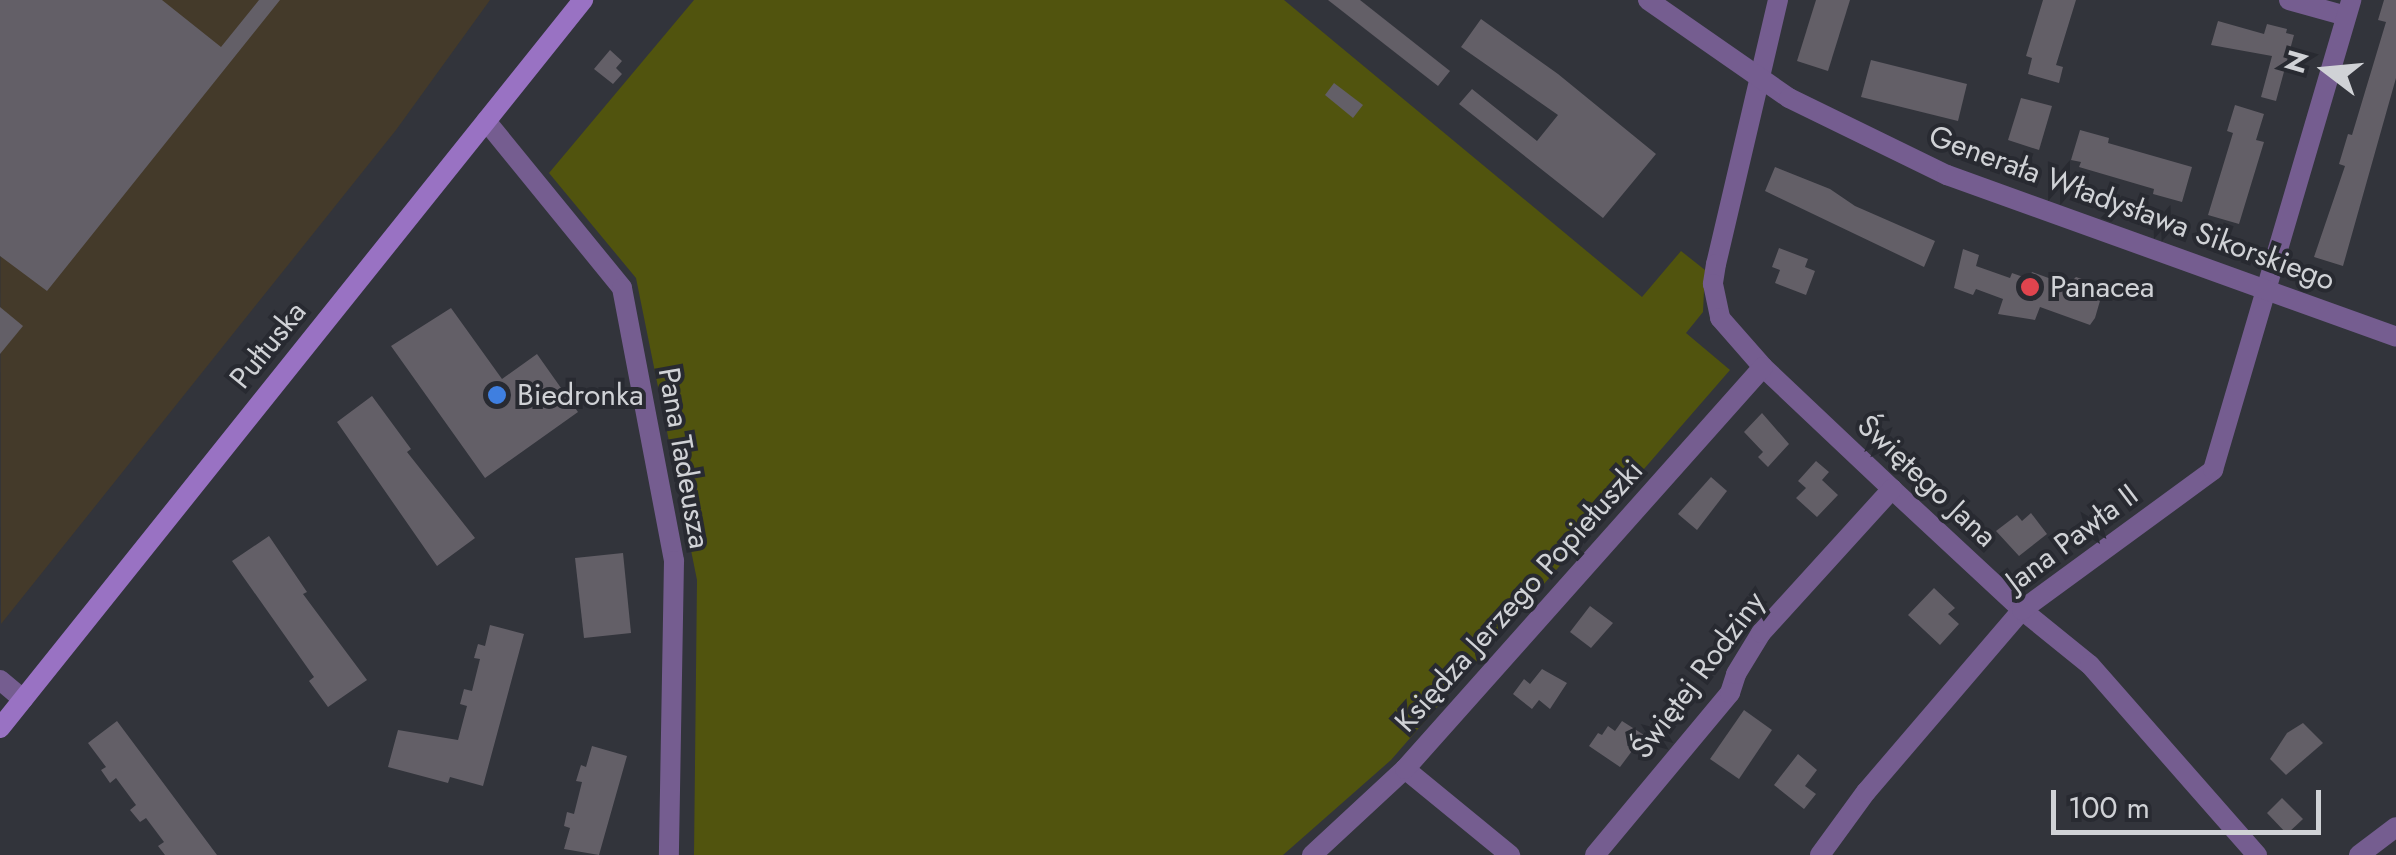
<!DOCTYPE html>
<html>
<head>
<meta charset="utf-8">
<style>
	body { margin:0 }
	#map { position:relative; width:2396px; height:855px; overflow:hidden; background:#32343b; font-family:Jost,sans-serif }
	div>[style] { position:absolute }
	[style*='--x'] { left:calc(var(--x)*1px); top:calc(var(--y)*1px); width:calc(var(--w)*1px); rotate:calc(var(--a)*1deg) }
	.industrial>* { inset:0; background:#443a2a }
	.green>* { inset:0; background:#51540e }
	.building>* { inset:0; background:#635f67 }
	.minor>* { height:20px; margin:-10px; padding:0 10px; transform-origin:10px; border-radius:10px; background:#755d90 }
	.tertiary>* { height:20px; margin:-10px; padding:0 10px; transform-origin:10px; border-radius:10px; background:#755d90 }
	.secondary>* { height:20px; margin:-10px; padding:0 10px; transform-origin:10px; border-radius:10px; background:#9972c3 }
	.dots>* { width:28px; height:28px; translate:-50% -50%; box-sizing:border-box; border:5px solid #282a31; border-radius:50% }
	span { translate:-50% -50%; white-space:nowrap; text-align:center; line-height:1.15; -webkit-text-stroke:8px #282a31; paint-order:stroke }
	.street-label { font-size:30px; color:#d0d2d6 }
	.poi-label { font-size:30px; color:#d0d2d6 }
	.left { translate:0 -50%; text-align:left }
	.north { position:absolute; left:2276px; top:20px; width:100px; height:100px; -webkit-text-stroke:8px #282a31; paint-order:stroke; rotate:286deg; font-size:28px; font-weight:700; line-height:40px; text-align:center; color:#d0d2d6 }
	.north::after { content:''; display:block; margin:auto; width:35px; height:45px; background:#d0d2d6; clip-path:polygon(50% 0,100% 100%,50% 72%,0 100%) }
	.scale { position:absolute; left:2051px; top:790px; width:270px; height:45px; box-sizing:border-box; border:5px solid #d0d2d6; border-top:0; padding-left:12px; font-size:30px; line-height:35px; white-space:nowrap; color:#d0d2d6; -webkit-text-stroke:8px #282a31; paint-order:stroke }
</style>
</head>
<body>
<div id="map">
	<div class="industrial">
		<div style="clip-path:polygon(0 0,490px 0,396px 130px,1px 624px)"></div>
	</div>
	<div class="green">
		<div style="clip-path:polygon(694px 0,1284px 0,1642px 297px,1681px 251px,1705px 270px,1703px 312px,1686px 333px,1730px 370px,1391px 760px,1283px 855px,694px 855px,697px 580px,636px 278px,549px 173px)"></div>
	</div>
	<div class="building">
		<div style="clip-path:polygon(0 0,162px 0,221px 47px,259px 0,280px 0,47px 291px,0 256px)"></div>
		<div style="clip-path:polygon(1328px 0,1360px 0,1450px 71px,1438px 86px)"></div>
		<div style="clip-path:polygon(1816px 0,1850px 0,1828px 71px,1797px 61px)"></div>
		<div style="clip-path:polygon(2043px 0,2076px 0,2056px 65px,2063px 67px,2059px 83px,2028px 74px,2032px 58px,2026px 56px)"></div>
		<div style="clip-path:polygon(2384px 0,2396px 0,2396px 78px,2343px 266px,2314px 257px,2345px 166px,2339px 164px,2348px 134px,2352px 135px,2386px 22px,2378px 20px)"></div>
		<div style="clip-path:polygon(1481px 19px,1558px 74px,1656px 154px,1603px 218px,1459px 104px,1472px 89px,1537px 141px,1558px 115px,1461px 47px)"></div>
		<div style="clip-path:polygon(2218px 21px,2264px 34px,2267px 24px,2287px 29px,2286px 33px,2294px 35px,2276px 101px,2261px 97px,2272px 56px,2211px 45px)"></div>
		<div style="clip-path:polygon(610px 50px,622px 61px,616px 68px,622px 74px,613px 84px,594px 69px)"></div>
		<div style="clip-path:polygon(1871px 60px,1967px 84px,1958px 121px,1861px 97px)"></div>
		<div style="clip-path:polygon(1334px 83px,1363px 105px,1353px 118px,1325px 95px)"></div>
		<div style="clip-path:polygon(2021px 98px,2052px 106px,2039px 150px,2008px 140px)"></div>
		<div style="clip-path:polygon(2235px 105px,2264px 114px,2256px 140px,2264px 142px,2239px 224px,2208px 215px,2233px 133px,2227px 131px)"></div>
		<div style="clip-path:polygon(2080px 130px,2109px 138px,2108px 143px,2192px 167px,2182px 202px,2153px 194px,2154px 189px,2079px 167px,2081px 162px,2071px 160px)"></div>
		<div style="clip-path:polygon(1775px 167px,1830px 189px,1855px 206px,1935px 241px,1924px 267px,1765px 191px)"></div>
		<div style="clip-path:polygon(1779px 248px,1808px 259px,1805px 267px,1815px 271px,1806px 295px,1775px 283px,1780px 270px,1772px 267px)"></div>
		<div style="clip-path:polygon(1963px 249px,1979px 255px,1976px 266px,2010px 278px,2012px 273px,2029px 279px,2032px 272px,2068px 285px,2076px 277px,2104px 287px,2095px 318px,2090px 325px,2040px 307px,2035px 320px,1998px 314px,2003px 299px,1976px 289px,1973px 295px,1954px 288px)"></div>
		<div style="clip-path:polygon(0 307px,23px 326px,0 354px)"></div>
		<div style="clip-path:polygon(451px 308px,502px 379px,537px 354px,578px 412px,485px 478px,391px 346px)"></div>
		<div style="clip-path:polygon(372px 396px,411px 449px,407px 452px,475px 538px,437px 566px,337px 422px)"></div>
		<div style="clip-path:polygon(1762px 413px,1789px 444px,1768px 467px,1758px 457px,1763px 452px,1744px 432px)"></div>
		<div style="clip-path:polygon(1816px 461px,1829px 472px,1822px 480px,1838px 495px,1817px 517px,1796px 498px,1806px 488px,1798px 481px)"></div>
		<div style="clip-path:polygon(1711px 477px,1727px 491px,1697px 530px,1678px 514px)"></div>
		<div style="clip-path:polygon(2031px 513px,2047px 534px,2019px 556px,1996px 531px,2017px 515px,2022px 521px)"></div>
		<div style="clip-path:polygon(269px 536px,307px 592px,303px 594px,367px 680px,328px 707px,309px 681px,314px 677px,232px 561px)"></div>
		<div style="clip-path:polygon(623px 553px,631px 633px,584px 638px,575px 558px)"></div>
		<div style="clip-path:polygon(1934px 588px,1955px 608px,1948px 614px,1959px 624px,1940px 645px,1908px 615px)"></div>
		<div style="clip-path:polygon(1590px 606px,1613px 623px,1591px 648px,1570px 632px)"></div>
		<div style="clip-path:polygon(490px 625px,524px 634px,483px 786px,450px 777px,448px 783px,388px 767px,398px 730px,458px 740px,467px 706px,460px 704px,464px 689px,472px 691px,480px 659px,474px 658px,478px 644px,485px 646px)"></div>
		<div style="clip-path:polygon(1542px 669px,1567px 683px,1550px 709px,1539px 700px,1532px 709px,1513px 694px,1524px 679px,1530px 684px)"></div>
		<div style="clip-path:polygon(1744px 710px,1772px 730px,1739px 779px,1710px 759px)"></div>
		<div style="clip-path:polygon(117px 721px,217px 855px,165px 855px,158px 846px,164px 842px,146px 818px,140px 822px,130px 810px,136px 805px,116px 778px,110px 783px,101px 770px,106px 767px,88px 743px)"></div>
		<div style="clip-path:polygon(1622px 721px,1644px 735px,1620px 767px,1589px 746px,1598px 733px,1602px 735px,1608px 726px,1615px 731px)"></div>
		<div style="clip-path:polygon(2303px 723px,2323px 743px,2286px 775px,2270px 759px,2287px 733px)"></div>
		<div style="clip-path:polygon(592px 746px,627px 756px,599px 855px,564px 849px,570px 828px,564px 826px,567px 812px,574px 814px,582px 782px,576px 781px,581px 765px,586px 767px)"></div>
		<div style="clip-path:polygon(1798px 754px,1817px 770px,1805px 786px,1816px 794px,1804px 809px,1774px 785px)"></div>
		<div style="clip-path:polygon(2282px 798px,2303px 819px,2287px 834px,2267px 813px)"></div>
	</div>
	<div class="minor">
		<div style="--x:1778;--y:0;--w:271;--a:103.2"></div>
		<div style="--x:1716;--y:264;--w:20;--a:99"></div>
		<div style="--x:1713;--y:284;--w:35;--a:78"></div>
		<div style="--x:1720;--y:318;--w:65;--a:48.7"></div>
		<div style="--x:1763;--y:367;--w:178;--a:43.4"></div>
		<div style="--x:1892;--y:489;--w:178;--a:42.9"></div>
		<div style="--x:2022;--y:610;--w:87;--a:39"></div>
		<div style="--x:2090;--y:665;--w:253;--a:48.7"></div>
		<div style="--x:2289;--y:0;--w:59;--a:15.7"></div>
		<div style="--x:486;--y:121;--w:215;--a:50.8"></div>
		<div style="--x:622;--y:288;--w:278;--a:79.2"></div>
		<div style="--x:674;--y:561;--w:294;--a:91"></div>
		<div style="--x:0;--y:680;--w:30;--a:40"></div>
		<div style="--x:1405;--y:769;--w:136;--a:39.3"></div>
		<div style="--x:1312;--y:855;--w:127;--a:-42.8"></div>
		<div style="--x:1405;--y:769;--w:538;--a:-48.31"></div>
		<div style="--x:1595;--y:855;--w:211;--a:-50.2"></div>
		<div style="--x:1730;--y:693;--w:20;--a:-72"></div>
		<div style="--x:1736;--y:674;--w:48;--a:-58.6"></div>
		<div style="--x:1761;--y:633;--w:195;--a:-47.7"></div>
		<div style="--x:1820;--y:855;--w:78;--a:-53.9"></div>
		<div style="--x:1866;--y:792;--w:240;--a:-49.4"></div>
		<div style="--x:2022;--y:610;--w:237;--a:-36.2"></div>
		<div style="--x:2213;--y:470;--w:490;--a:-73.6"></div>
	</div>
	<div class="tertiary">
		<div style="--x:1648;--y:0;--w:172;--a:34.8"></div>
		<div style="--x:1789;--y:98;--w:176;--a:26"></div>
		<div style="--x:1947;--y:175;--w:477;--a:19.8"></div>
		<div style="--x:2359;--y:855;--w:46;--a:-37.1"></div>
	</div>
	<div class="secondary">
		<div style="--x:0;--y:728;--w:933;--a:-51.31"></div>
	</div>
	<div class="dots">
		<div style="left:2030px;top:287px;background:#e0444e"></div>
		<div style="left:497px;top:395px;background:#3f7fe0"></div>
	</div>
	<div class="street-label">
		<span style="left:2132px;top:208px;rotate:20deg">Generała Władysława Sikorskiego</span>
		<span style="left:268px;top:345px;rotate:-51deg">Pułtuska</span>
		<span style="left:684px;top:458px;rotate:80deg">Pana Tadeusza</span>
		<span style="left:1927px;top:481px;rotate:43deg">Świętego Jana</span>
		<span style="left:2072px;top:538px;rotate:-37deg">Jana Pawła II</span>
		<span style="left:1519px;top:596px;rotate:-48deg">Księdza Jerzego Popiełuszki</span>
		<span style="left:1698px;top:675px;rotate:-53deg">Świętej Rodziny</span>
	</div>
	<div class="poi-label">
		<span class="left" style="left:2050px;top:287px">Panacea</span>
		<span class="left" style="left:517px;top:395px">Biedronka</span>
	</div>
	<div class="north">N</div>
	<div class="scale">100 m</div>
</div>
</body>
</html>
